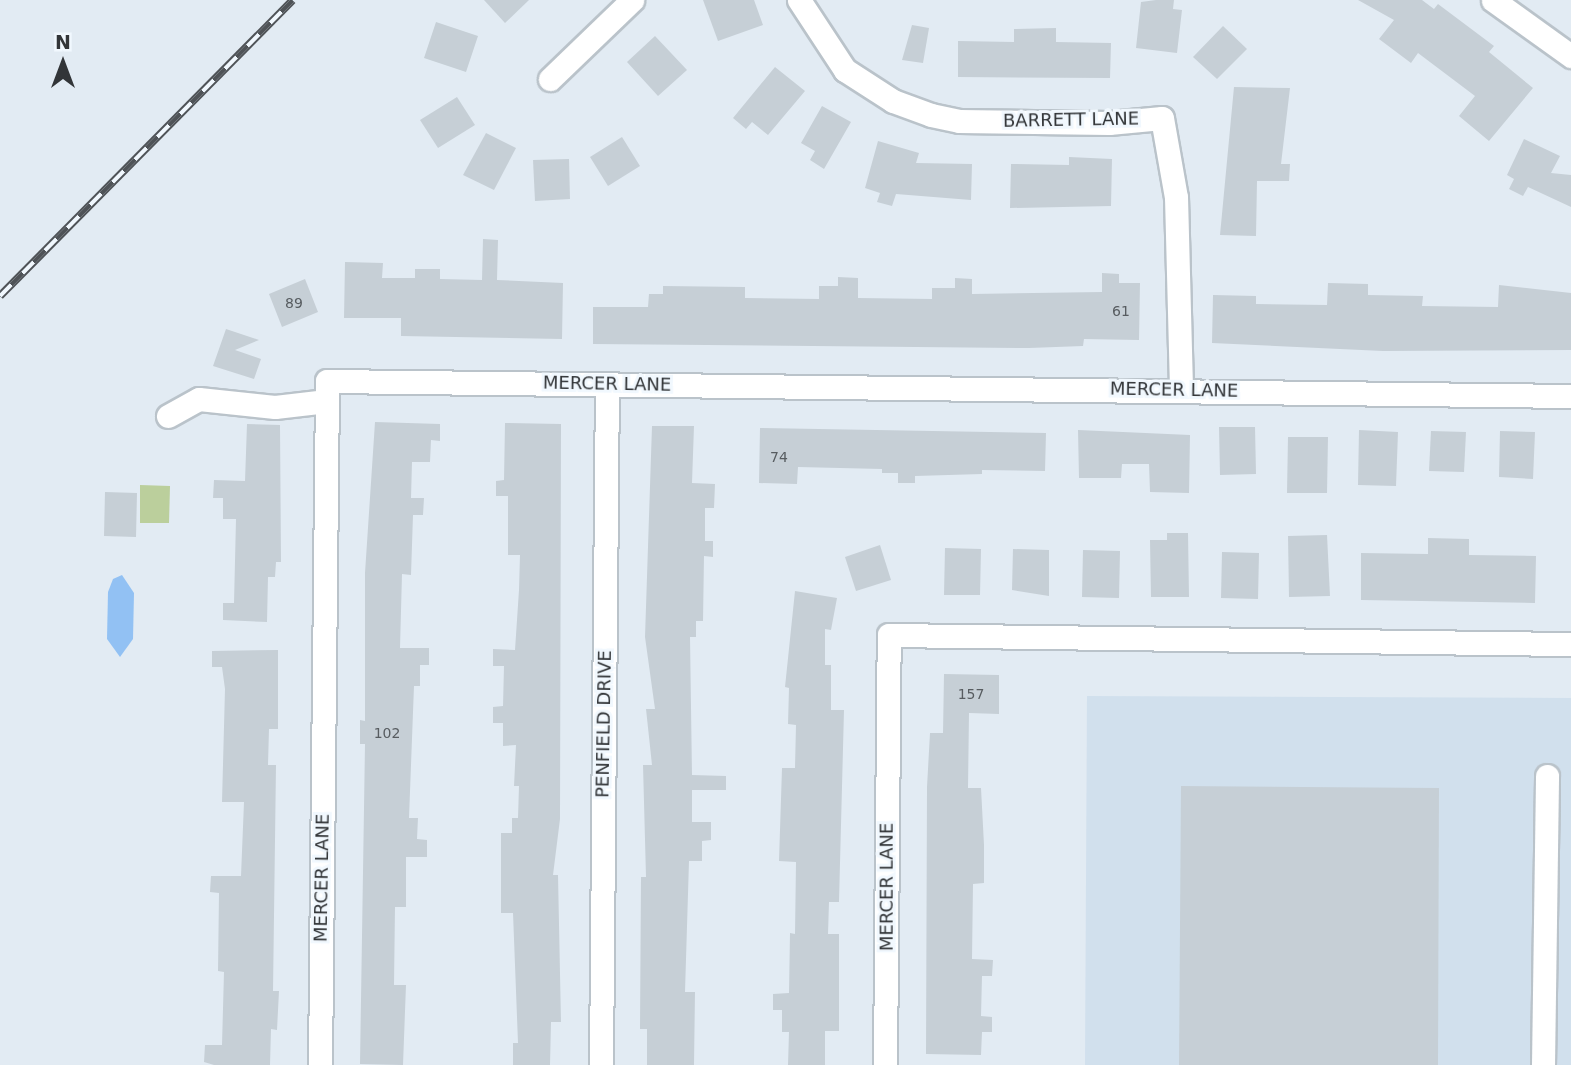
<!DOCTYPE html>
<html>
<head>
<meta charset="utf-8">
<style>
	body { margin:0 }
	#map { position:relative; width:1571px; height:1065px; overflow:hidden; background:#e2ebf3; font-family:"DejaVu Sans",sans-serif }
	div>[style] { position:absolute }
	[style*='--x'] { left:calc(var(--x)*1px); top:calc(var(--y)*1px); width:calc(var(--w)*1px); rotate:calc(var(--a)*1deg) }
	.built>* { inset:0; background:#d1e0ed }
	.green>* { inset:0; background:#bbcf9c }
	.water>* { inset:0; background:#92c1f3 }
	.building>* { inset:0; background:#c6cfd6 }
	.roads { filter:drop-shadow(2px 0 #bac3ca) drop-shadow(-2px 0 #bac3ca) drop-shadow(0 2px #bac3ca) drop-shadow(0 -2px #bac3ca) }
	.minor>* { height:23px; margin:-11.5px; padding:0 11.5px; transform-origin:11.5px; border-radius:11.5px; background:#fff }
	.rail>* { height:8px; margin-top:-4px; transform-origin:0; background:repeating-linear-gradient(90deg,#f1f8fe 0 16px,#4f5357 0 32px); box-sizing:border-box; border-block:2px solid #4f5357 }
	span { translate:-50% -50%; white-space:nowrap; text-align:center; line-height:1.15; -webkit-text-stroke:6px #f1f8fe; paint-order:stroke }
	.number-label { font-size:14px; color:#575c60 }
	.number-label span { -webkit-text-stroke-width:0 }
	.street-label { font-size:18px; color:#323538 }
	.north { position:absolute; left:28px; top:28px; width:70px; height:70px; -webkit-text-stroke:5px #f1f8fe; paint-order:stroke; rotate:0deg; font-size:19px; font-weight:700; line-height:28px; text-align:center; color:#323538 }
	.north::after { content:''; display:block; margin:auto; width:24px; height:32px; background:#323538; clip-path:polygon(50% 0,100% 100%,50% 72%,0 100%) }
</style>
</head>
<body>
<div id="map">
	<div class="built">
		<div style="clip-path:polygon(1087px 696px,1571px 698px,1571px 1065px,1085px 1065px)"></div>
	</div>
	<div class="green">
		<div style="clip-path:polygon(140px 485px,170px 486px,169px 523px,140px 523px)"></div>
	</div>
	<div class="water">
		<div style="clip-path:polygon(122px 575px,134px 593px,133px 639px,120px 657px,107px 639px,108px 592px,113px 579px)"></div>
	</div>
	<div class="building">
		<div style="clip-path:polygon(484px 0,529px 0,505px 23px)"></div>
		<div style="clip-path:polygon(703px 0,754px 0,763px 25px,718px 41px)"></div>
		<div style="clip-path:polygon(1156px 0,1174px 0,1173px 9px,1182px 10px,1177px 53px,1136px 48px,1141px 2px)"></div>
		<div style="clip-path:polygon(1358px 0,1422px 0,1434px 9px,1438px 4px,1494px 46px,1489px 52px,1533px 88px,1489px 141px,1459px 116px,1475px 96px,1418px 53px,1411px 63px,1379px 39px,1394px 20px)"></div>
		<div style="clip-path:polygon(436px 22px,478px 36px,466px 72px,424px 58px)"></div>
		<div style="clip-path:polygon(912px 25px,929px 28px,923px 63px,902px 60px)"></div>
		<div style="clip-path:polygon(1223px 26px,1247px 49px,1217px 79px,1193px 57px)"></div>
		<div style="clip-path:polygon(1056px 28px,1056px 42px,1111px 43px,1110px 78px,958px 77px,958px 41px,1014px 42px,1014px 29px)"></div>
		<div style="clip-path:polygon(655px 36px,687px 70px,658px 96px,627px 62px)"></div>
		<div style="clip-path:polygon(775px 67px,805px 91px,768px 135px,752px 122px,746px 129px,733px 118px)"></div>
		<div style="clip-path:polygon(1234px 87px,1290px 88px,1281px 164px,1290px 164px,1289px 181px,1257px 181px,1256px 236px,1220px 235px)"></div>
		<div style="clip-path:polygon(457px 97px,475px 125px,438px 148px,420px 120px)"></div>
		<div style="clip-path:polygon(822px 106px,851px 122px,824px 169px,810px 160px,815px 151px,801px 143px)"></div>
		<div style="clip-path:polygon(486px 133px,516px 148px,494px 190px,463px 175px)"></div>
		<div style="clip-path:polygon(622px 137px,640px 166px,608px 186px,590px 157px)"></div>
		<div style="clip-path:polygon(1524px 139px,1560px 156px,1551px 173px,1571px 175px,1571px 207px,1528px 187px,1523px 196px,1509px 189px,1514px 179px,1507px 175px)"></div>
		<div style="clip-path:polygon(878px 141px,919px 153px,916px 163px,972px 164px,971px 200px,896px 194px,892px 206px,877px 202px,880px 193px,865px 188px)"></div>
		<div style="clip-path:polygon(1069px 157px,1112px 159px,1111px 206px,1010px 208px,1011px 164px,1069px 165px)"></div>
		<div style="clip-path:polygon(569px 159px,570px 199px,535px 201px,533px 160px)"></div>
		<div style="clip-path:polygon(483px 239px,498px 240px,497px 280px,563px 283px,562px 339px,401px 336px,401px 318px,344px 318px,345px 262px,383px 263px,382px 278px,415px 278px,415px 269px,440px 269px,440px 279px,482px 280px)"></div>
		<div style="clip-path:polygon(1102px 273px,1119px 274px,1119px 283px,1140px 283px,1139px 340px,1084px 339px,1083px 346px,1029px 348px,593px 344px,593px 307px,648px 307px,649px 294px,663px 294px,663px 286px,745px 287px,745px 298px,819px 299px,819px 286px,838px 286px,838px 277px,858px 278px,858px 298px,932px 299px,932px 288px,955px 288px,955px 278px,972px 279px,972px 294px,1102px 292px)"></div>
		<div style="clip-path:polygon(305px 279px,318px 312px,282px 327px,269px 294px)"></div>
		<div style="clip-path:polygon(1328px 283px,1368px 284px,1368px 295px,1423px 296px,1422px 306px,1498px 307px,1499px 285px,1571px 293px,1571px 350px,1383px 351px,1212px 343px,1213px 295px,1256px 296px,1256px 304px,1327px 305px)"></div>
		<div style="clip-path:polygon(226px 329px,259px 340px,235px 350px,261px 359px,254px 379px,213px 366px)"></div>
		<div style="clip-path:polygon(375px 422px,440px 424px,440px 441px,431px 440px,430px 462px,412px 462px,411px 498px,424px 498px,423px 515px,413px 515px,411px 575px,402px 574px,400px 648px,429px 648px,429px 665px,420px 665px,420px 686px,414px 686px,409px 818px,418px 818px,417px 839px,427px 840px,427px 857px,406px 857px,406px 907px,395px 907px,394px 985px,406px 985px,403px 1065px,360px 1064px,365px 744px,360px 744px,360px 720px,365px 721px,365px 573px)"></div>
		<div style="clip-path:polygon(505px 423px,561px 424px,560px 819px,553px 875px,558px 875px,561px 1022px,551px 1022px,550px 1065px,513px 1065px,513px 1043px,518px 1043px,513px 913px,501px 913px,501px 833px,512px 833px,512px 818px,518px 818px,519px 786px,514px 786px,516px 745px,503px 746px,503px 723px,493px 723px,493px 707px,503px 706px,504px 666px,493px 666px,493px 649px,515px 650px,519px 590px,520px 555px,508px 555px,508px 496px,496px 496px,496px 481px,504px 480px)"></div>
		<div style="clip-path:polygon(247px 424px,280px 425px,281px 562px,276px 562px,275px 577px,268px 577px,267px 622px,223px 620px,223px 603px,234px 603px,236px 519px,223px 519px,223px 498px,213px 498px,214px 480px,245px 481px)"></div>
		<div style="clip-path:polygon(652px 426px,694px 426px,692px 483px,715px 484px,714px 508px,705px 508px,705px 541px,713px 541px,713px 557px,704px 556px,703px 621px,696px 621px,696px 637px,690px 637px,692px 775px,726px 776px,726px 790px,692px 790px,692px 822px,711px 822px,711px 840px,702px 841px,702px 861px,689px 861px,685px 992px,695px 992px,694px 1065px,647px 1065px,647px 1029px,640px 1029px,641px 877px,646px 877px,643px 765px,652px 765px,646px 709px,655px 709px,645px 637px)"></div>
		<div style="clip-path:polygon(1219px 427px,1255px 427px,1256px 474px,1220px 475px)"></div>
		<div style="clip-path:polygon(760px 428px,1046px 433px,1045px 471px,982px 470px,982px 474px,915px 476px,915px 483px,898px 483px,898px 473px,882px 473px,882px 469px,798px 467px,797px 484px,759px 483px)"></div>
		<div style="clip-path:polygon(1078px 430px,1190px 435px,1189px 493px,1150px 492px,1149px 464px,1122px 464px,1121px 478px,1079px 478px)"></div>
		<div style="clip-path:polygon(1359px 430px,1398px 432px,1396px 486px,1358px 485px)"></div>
		<div style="clip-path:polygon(1431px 431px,1466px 432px,1464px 472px,1429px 471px)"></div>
		<div style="clip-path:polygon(1500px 431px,1535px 432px,1533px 479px,1499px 477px)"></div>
		<div style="clip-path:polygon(1288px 437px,1328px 437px,1327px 493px,1287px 493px)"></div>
		<div style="clip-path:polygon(105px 492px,137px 493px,136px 537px,104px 536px)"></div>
		<div style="clip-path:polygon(1167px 533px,1188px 533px,1189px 597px,1151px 597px,1150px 540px,1167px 540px)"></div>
		<div style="clip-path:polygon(1327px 535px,1330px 596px,1289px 597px,1288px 536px)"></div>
		<div style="clip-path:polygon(1428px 538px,1469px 539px,1469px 555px,1536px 556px,1535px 603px,1361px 600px,1361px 553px,1428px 554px)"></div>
		<div style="clip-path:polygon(880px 545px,891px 580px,856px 591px,845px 557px)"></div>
		<div style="clip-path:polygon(945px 548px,981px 549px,980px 595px,944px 595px)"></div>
		<div style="clip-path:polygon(1013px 549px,1049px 550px,1049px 596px,1012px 590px)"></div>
		<div style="clip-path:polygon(1083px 550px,1120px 551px,1119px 598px,1082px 597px)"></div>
		<div style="clip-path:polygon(1222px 552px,1259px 553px,1258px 599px,1221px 598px)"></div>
		<div style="clip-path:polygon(795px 591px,837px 598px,831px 630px,825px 629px,825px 665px,831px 665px,831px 710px,844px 710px,839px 902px,829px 902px,828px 934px,839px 934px,839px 1031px,825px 1031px,825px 1065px,788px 1065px,789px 1032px,782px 1032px,782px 1010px,773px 1010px,773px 994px,789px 993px,790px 933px,795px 934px,796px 862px,779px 861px,782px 768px,795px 768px,796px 725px,788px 724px,789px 688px,785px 687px)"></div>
		<div style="clip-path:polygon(278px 650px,278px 729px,269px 729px,268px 765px,276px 765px,273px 991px,279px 991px,277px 1030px,271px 1029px,270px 1065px,214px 1065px,204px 1062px,205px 1045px,222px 1045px,224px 972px,218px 971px,219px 893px,210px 892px,211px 876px,241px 876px,244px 802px,222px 802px,225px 689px,222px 667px,212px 667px,212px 651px)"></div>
		<div style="clip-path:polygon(944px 674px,999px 675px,999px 714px,969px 713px,968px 788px,981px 788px,984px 845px,984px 883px,973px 884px,972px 959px,993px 960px,992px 976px,982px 976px,981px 1016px,992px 1017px,992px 1032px,982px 1032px,981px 1055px,926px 1054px,927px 787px,930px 733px,943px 733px)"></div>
		<div style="clip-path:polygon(1181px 786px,1439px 788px,1438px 1065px,1179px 1065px)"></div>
	</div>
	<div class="roads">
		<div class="minor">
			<div style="--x:799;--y:0;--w:84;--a:56.7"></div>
			<div style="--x:845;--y:70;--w:57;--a:32.9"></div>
			<div style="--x:893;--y:101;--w:40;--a:20.2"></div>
			<div style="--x:931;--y:115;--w:29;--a:12"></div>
			<div style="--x:959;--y:121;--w:150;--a:0.8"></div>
			<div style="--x:1109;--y:123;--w:53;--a:-5.4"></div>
			<div style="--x:1162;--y:118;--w:80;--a:80"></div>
			<div style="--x:1176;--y:197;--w:193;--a:88.5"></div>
			<div style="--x:1493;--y:0;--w:96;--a:35.7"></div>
			<div style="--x:550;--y:79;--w:114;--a:-43.9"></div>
			<div style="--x:168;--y:416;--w:35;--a:-29"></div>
			<div style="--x:199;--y:399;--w:76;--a:6"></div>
			<div style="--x:275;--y:407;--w:52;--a:-6.6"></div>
			<div style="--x:320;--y:1065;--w:684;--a:-89.41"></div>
			<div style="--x:327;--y:381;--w:1244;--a:0.69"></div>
			<div style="--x:601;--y:1065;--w:681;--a:-89.5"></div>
			<div style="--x:885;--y:1065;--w:430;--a:-89.5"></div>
			<div style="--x:889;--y:635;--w:682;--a:0.76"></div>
			<div style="--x:1543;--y:1065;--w:289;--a:-89.2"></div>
		</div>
	</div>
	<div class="rail">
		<div style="--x:0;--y:296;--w:416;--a:-45.3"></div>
	</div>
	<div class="number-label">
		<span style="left:294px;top:303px">89</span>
		<span style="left:1121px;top:311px">61</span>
		<span style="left:779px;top:457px">74</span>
		<span style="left:971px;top:694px">157</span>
		<span style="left:387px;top:733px">102</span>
	</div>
	<div class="street-label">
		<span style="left:1071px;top:120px;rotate:-1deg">BARRETT LANE</span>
		<span style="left:607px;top:384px;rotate:1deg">MERCER LANE</span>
		<span style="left:1174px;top:390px;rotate:1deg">MERCER LANE</span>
		<span style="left:604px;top:724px;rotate:-89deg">PENFIELD DRIVE</span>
		<span style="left:322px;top:878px;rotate:-89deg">MERCER LANE</span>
		<span style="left:887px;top:887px;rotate:-90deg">MERCER LANE</span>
	</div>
	<div class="north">N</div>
</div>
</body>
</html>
